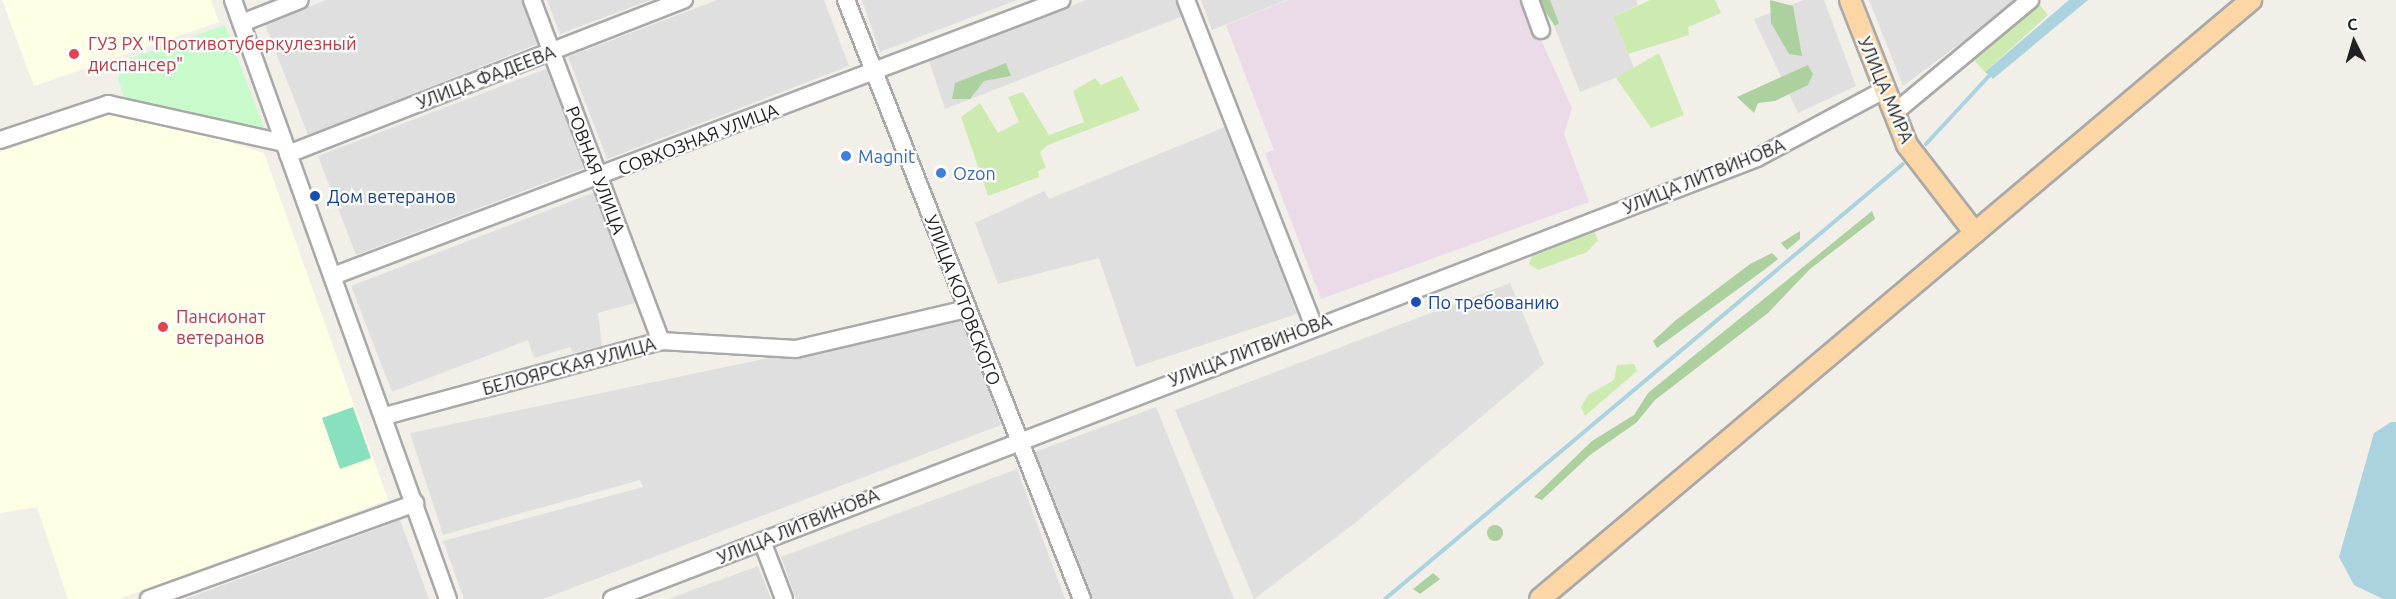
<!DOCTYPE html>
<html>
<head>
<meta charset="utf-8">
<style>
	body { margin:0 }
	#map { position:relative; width:2396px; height:599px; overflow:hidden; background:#f2efe9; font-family:Ubuntu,sans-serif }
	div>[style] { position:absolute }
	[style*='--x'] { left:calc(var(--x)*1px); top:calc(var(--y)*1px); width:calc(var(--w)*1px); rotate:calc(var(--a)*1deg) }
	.residential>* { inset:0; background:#e0dfdf }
	.industrial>* { inset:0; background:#ebdbe8 }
	.education>* { inset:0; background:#ffffe5 }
	.grass>* { inset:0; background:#cdebb0 }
	.forest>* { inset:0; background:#add19e }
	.round { border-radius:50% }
	.park>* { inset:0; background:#c8facc }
	.pitch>* { inset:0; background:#88e0be }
	.water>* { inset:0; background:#aad3df }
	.stream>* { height:4px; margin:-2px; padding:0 2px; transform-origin:2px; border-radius:2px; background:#aad3df }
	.roads { filter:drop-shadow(2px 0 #a9a9a9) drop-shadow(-2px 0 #a9a9a9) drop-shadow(0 2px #a9a9a9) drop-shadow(0 -2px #a9a9a9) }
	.minor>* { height:16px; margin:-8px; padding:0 8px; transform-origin:8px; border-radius:8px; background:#fff }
	.major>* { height:20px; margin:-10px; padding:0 10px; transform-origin:10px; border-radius:10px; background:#fcd6a4 }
	.dots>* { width:16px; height:16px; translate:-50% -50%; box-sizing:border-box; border:3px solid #fff; border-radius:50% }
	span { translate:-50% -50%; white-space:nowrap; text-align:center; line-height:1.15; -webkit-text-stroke:4.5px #fff; paint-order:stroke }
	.health-label { font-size:18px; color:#be3a42 }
	.left { translate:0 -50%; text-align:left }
	.street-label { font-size:18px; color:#222 }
	.shop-label { font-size:18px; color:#366cbe }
	.transit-label { font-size:18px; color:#164399 }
	.north { position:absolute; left:2324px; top:12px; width:60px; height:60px; -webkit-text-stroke:4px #fff; paint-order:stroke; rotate:355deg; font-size:16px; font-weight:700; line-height:24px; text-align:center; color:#222 }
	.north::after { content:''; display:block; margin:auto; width:21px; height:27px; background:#222; clip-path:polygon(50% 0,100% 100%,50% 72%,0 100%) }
</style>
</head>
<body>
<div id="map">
	<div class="residential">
		<div style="clip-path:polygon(326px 0,524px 0,540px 43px,308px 135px,265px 24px)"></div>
		<div style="clip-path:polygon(547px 0,650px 0,560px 34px)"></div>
		<div style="clip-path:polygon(717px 0,824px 0,849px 66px,607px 159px,568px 57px)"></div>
		<div style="clip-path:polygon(862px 0,1017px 0,880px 52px)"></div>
		<div style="clip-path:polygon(1086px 0,1177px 0,1183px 16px,945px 109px,929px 61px)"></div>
		<div style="clip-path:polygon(1201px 0,1286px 0,1212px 30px)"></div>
		<div style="clip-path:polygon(1544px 0,1636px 0,1638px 5px,1613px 17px,1635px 70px,1580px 92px)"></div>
		<div style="clip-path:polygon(1804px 0,1824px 0,1856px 86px,1798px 113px,1754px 19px)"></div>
		<div style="clip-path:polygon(1869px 0,2018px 0,1903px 86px)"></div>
		<div style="clip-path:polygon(551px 67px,589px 166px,356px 255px,318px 156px)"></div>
		<div style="clip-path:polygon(1225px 127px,1297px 314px,1136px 367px,1099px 258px,998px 284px,975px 223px,1044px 191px,1049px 199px)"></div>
		<div style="clip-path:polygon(598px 191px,638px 302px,598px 313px,602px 346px,573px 353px,570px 347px,534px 358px,528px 340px,392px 392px,351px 286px)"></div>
		<div style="clip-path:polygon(1510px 283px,1544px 364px,1355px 523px,1254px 599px,1175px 410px)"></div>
		<div style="clip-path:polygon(964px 317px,1001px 425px,543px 599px,464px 599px,443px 541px,643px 487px,640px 480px,443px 535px,410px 433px)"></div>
		<div style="clip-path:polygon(1156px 407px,1234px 599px,1092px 599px,1035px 452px)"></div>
		<div style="clip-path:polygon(1017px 469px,1065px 599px,796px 599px,781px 557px)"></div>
		<div style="clip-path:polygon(400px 520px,429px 599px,185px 599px,349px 539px)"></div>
		<div style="clip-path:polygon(758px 566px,771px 599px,668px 599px)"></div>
	</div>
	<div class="industrial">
		<div style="clip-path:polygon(1288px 0,1523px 0,1572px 108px,1564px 134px,1589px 202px,1321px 299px,1265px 153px,1274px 150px,1226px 25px)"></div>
	</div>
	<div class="education">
		<div style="clip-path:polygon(2px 0,211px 0,219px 22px,34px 86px)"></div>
		<div style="clip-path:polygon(122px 110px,264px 153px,388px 500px,119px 599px,68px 599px,37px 507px,0 513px,0 152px)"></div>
	</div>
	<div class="grass">
		<div style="clip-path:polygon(1650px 0,1715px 0,1721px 13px,1688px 27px,1689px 35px,1628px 54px,1613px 17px)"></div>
		<div style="clip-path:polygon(2040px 5px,2048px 15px,1985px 72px,1973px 59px)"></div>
		<div style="clip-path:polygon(1659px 53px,1684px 115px,1651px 128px,1616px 78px)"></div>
		<div style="clip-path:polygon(1122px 76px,1140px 110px,1048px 145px,1040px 152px,1046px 168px,1038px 171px,1039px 177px,988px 196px,961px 117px,980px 103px,998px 133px,1019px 122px,1008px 97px,1023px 92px,1049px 135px,1084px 122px,1073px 91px,1095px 78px,1101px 85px)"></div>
		<div style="clip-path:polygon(1593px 228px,1598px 240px,1587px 252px,1538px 270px,1529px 264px,1533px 253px)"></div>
		<div style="clip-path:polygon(1634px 364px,1637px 371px,1585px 416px,1581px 407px,1588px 395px,1614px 380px,1617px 365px)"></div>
	</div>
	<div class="forest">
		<div style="clip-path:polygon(1537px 0,1550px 0,1559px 23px,1555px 26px)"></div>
		<div style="clip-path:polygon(1770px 0,1793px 6px,1802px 56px,1789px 54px,1771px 23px)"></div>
		<div style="clip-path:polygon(1006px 63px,1011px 76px,984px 81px,970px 99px,952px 99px,955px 83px)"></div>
		<div style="clip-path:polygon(1808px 65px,1813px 74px,1808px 85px,1775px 101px,1758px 103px,1754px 113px,1737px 97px)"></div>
		<div style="clip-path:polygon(1872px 211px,1875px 219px,1810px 269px,1768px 313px,1655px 400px,1636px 423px,1590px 455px,1542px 500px,1534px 497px,1592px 441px,1634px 415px,1648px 393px)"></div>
		<div style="clip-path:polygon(1800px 231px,1800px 239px,1787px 250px,1781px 243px)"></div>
		<div style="clip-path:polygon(1772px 253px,1778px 259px,1764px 270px,1657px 348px,1653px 341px,1676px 320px,1750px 264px)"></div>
		<div class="round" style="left:1487px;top:525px;width:16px;height:16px"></div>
		<div style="clip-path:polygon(1433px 573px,1440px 579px,1420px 594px,1413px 589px)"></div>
	</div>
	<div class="park">
		<div style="clip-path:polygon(225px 25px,265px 130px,133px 103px,123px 95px,118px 78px,125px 60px)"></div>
	</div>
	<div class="pitch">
		<div style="clip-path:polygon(353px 407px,371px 458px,340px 469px,322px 418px)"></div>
	</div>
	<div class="water">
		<div style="clip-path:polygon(2069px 0,2088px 0,1993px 79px,1985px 72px)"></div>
		<div style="clip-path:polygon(2391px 422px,2396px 422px,2396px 599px,2383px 599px,2354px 585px,2339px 557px,2374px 433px)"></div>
	</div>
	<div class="stream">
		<div style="--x:1926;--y:144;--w:93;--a:-47.2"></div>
		<div style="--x:1385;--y:599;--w:676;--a:-40.02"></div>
	</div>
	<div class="roads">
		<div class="minor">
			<div style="--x:233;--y:0;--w:636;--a:70.26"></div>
			<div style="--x:532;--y:0;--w:365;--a:69.3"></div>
			<div style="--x:846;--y:0;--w:644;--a:68.5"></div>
			<div style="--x:1186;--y:0;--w:350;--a:68.6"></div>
			<div style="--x:1530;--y:0;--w:32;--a:70"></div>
			<div style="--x:242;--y:23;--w:62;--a:-21.6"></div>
			<div style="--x:1894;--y:113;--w:177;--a:-39.7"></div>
			<div style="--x:0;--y:140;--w:114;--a:-18.4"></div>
			<div style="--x:108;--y:104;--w:180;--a:12.5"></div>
			<div style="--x:288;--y:154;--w:425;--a:-21.3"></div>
			<div style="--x:333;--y:276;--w:779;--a:-20.76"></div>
			<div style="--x:385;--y:416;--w:286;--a:-15.2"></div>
			<div style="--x:661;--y:341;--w:135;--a:3.4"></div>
			<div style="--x:796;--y:349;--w:176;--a:-13.2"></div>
			<div style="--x:762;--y:541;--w:62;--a:69.2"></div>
			<div style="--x:149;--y:599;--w:283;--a:-19.8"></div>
			<div style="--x:612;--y:599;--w:1227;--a:-21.06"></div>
			<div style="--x:1757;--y:158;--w:144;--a:-28.2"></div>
		</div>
		<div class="major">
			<div style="--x:1850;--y:0;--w:156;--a:68.5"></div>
			<div style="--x:1907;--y:145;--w:111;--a:52.3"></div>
			<div style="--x:1540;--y:599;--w:930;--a:-40.11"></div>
		</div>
	</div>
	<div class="dots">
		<div style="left:74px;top:54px;background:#e0444e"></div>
		<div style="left:846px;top:156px;background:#3f7fe0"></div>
		<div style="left:941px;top:173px;background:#3f7fe0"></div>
		<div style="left:315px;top:196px;background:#1a4fb4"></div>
		<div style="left:1416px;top:302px;background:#1a4fb4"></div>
		<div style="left:163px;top:327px;background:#e0444e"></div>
	</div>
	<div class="health-label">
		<span class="left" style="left:88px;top:54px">ГУЗ РХ "Противотуберкулезный<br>диспансер"</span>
		<span class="left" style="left:176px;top:327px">Пансионат<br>ветеранов</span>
	</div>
	<div class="street-label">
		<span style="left:486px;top:77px;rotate:-21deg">УЛИЦА ФАДЕЕВА</span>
		<span style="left:1886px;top:90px;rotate:67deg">УЛИЦА МИРА</span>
		<span style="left:698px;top:139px;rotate:-21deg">СОВХОЗНАЯ УЛИЦА</span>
		<span style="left:596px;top:170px;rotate:69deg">РОВНАЯ УЛИЦА</span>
		<span style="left:1704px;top:176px;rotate:-22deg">УЛИЦА ЛИТВИНОВА</span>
		<span style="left:963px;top:300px;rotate:69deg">УЛИЦА КОТОВСКОГО</span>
		<span style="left:1250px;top:350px;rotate:-21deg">УЛИЦА ЛИТВИНОВА</span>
		<span style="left:569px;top:366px;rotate:-15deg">БЕЛОЯРСКАЯ УЛИЦА</span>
		<span style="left:798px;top:526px;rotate:-22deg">УЛИЦА ЛИТВИНОВА</span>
	</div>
	<div class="shop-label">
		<span class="left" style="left:858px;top:156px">Magnit</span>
		<span class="left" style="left:953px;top:173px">Ozon</span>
	</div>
	<div class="transit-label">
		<span class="left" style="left:327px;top:196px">Дом ветеранов</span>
		<span class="left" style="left:1428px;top:302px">По требованию</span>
	</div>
	<div class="north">С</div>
</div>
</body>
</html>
